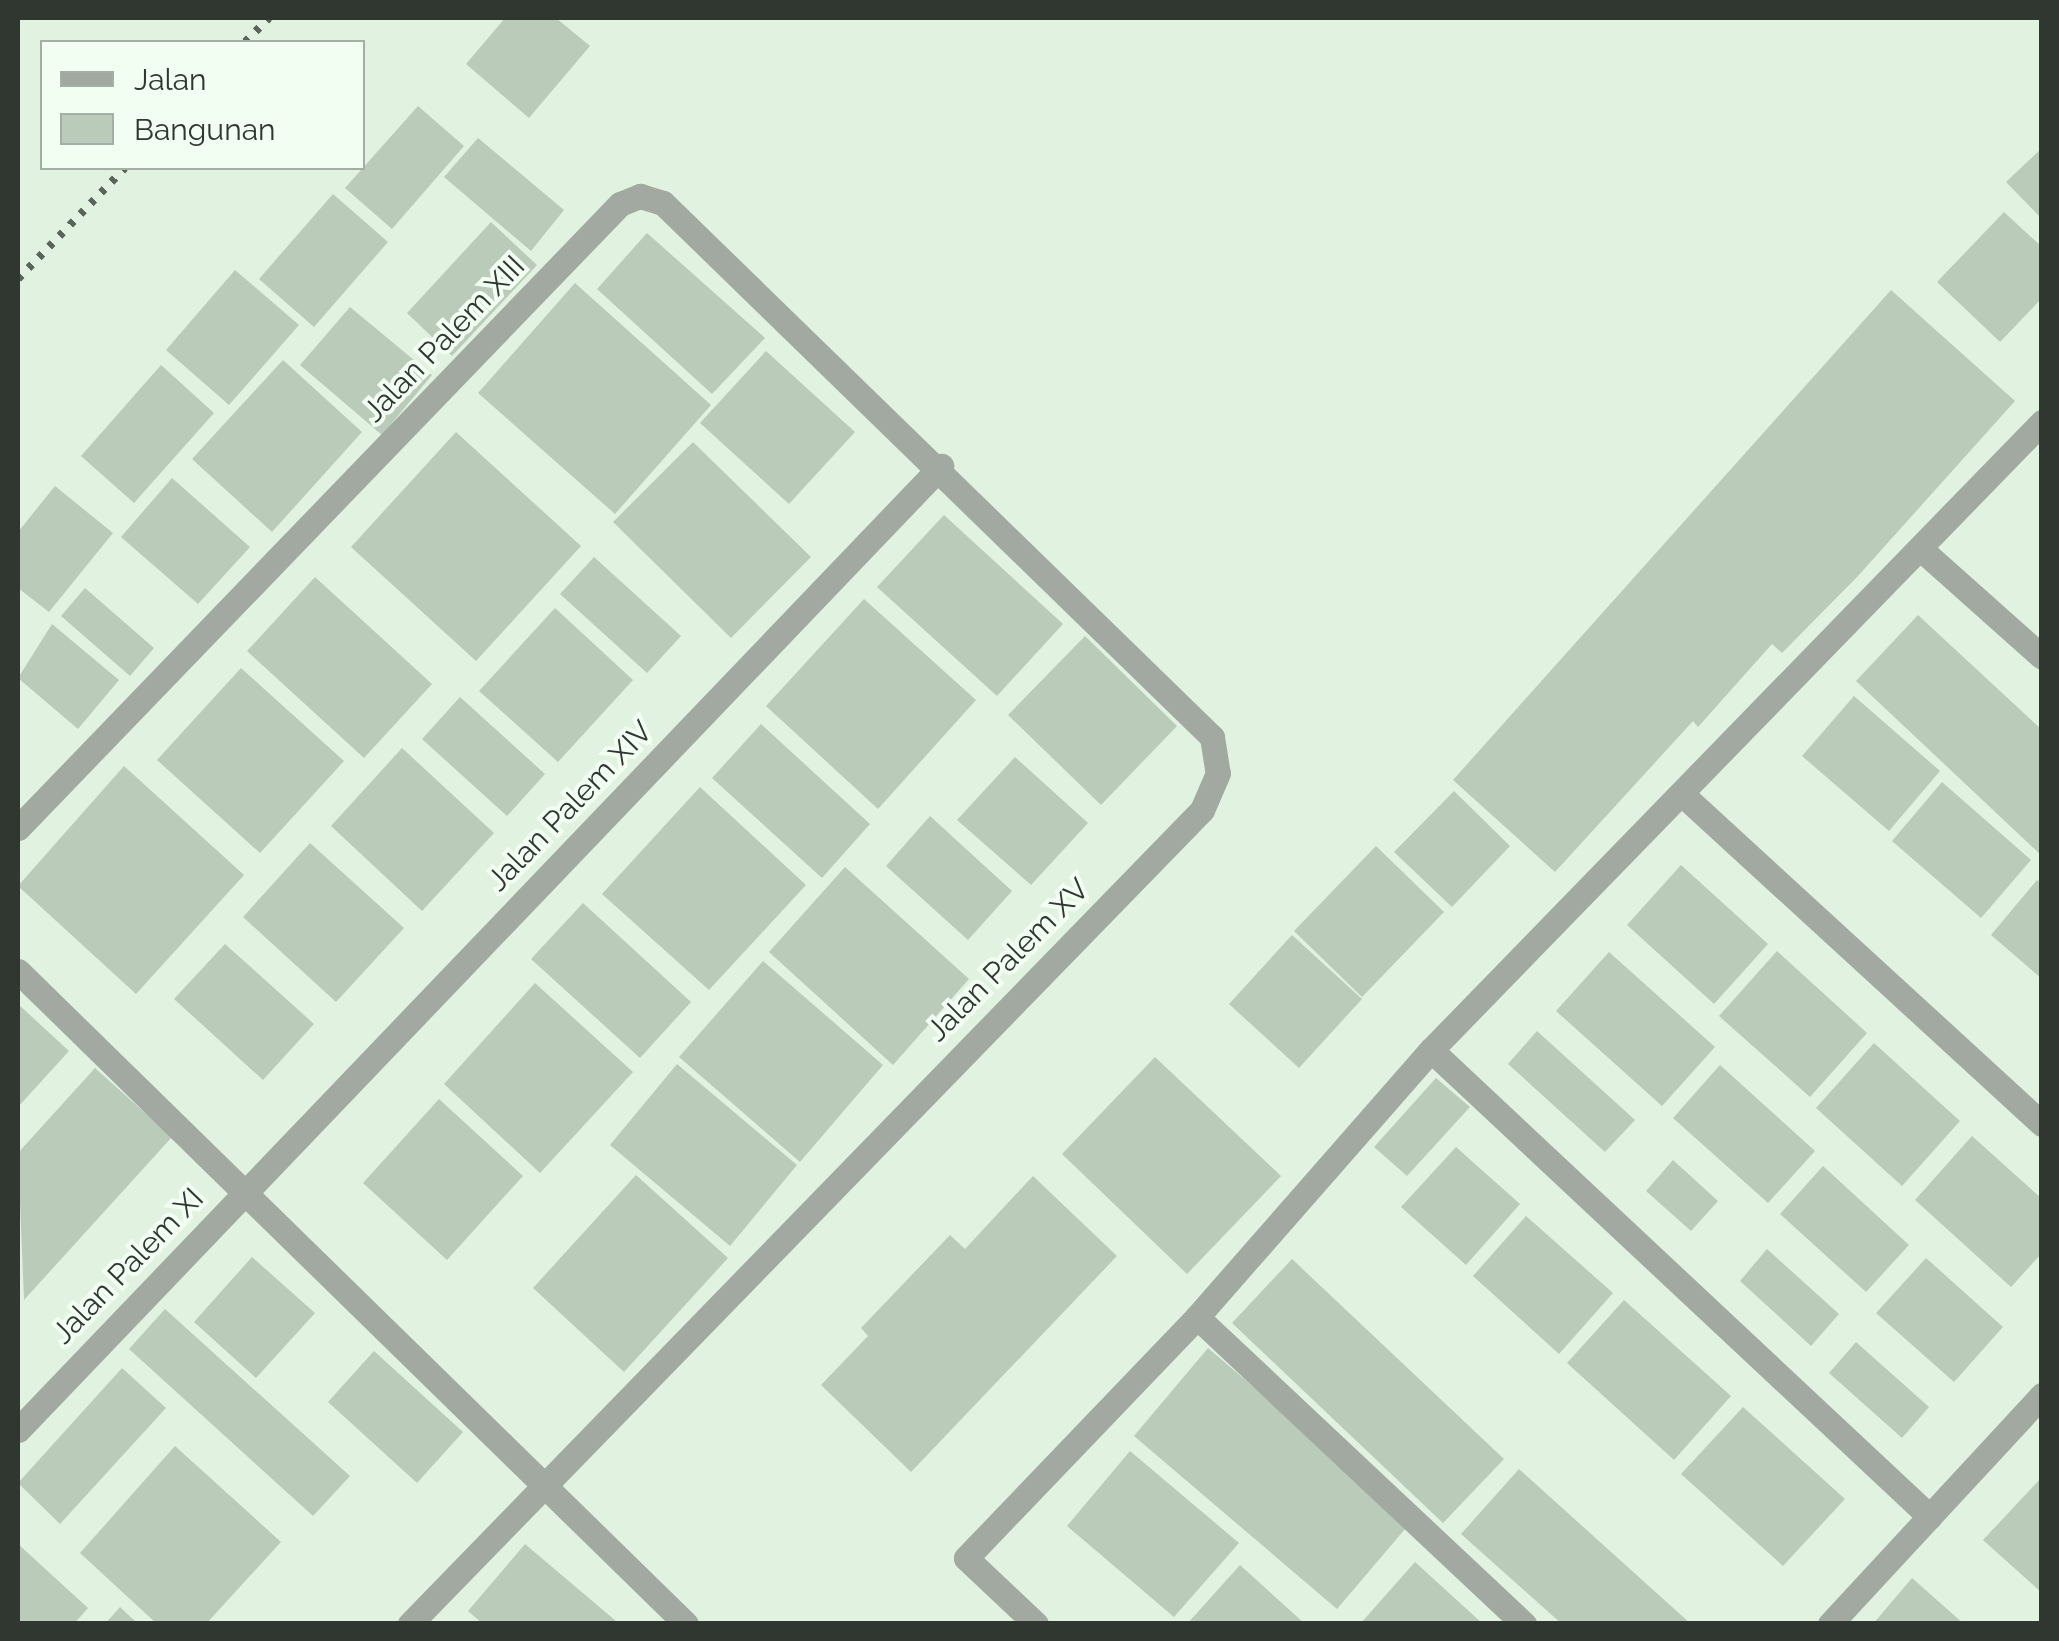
<!DOCTYPE html>
<html>
<head>
<meta charset="utf-8">
<style>
	body { margin:0 }
	#map { position:relative; width:2059px; height:1641px; overflow:hidden; background:#e1f3e0; font-family:Raleway,sans-serif }
	div>[style] { position:absolute }
	[style*='--x'] { left:calc(var(--x)*1px); top:calc(var(--y)*1px); width:calc(var(--w)*1px); rotate:calc(var(--a)*1deg) }
	.building>* { inset:0; background:#bacbb9 }
	.minor>* { height:25px; margin:-12.5px; padding:0 12.5px; transform-origin:12.5px; border-radius:12.5px; background:#a1a9a1 }
	.rail>* { height:8px; margin-top:-4px; transform-origin:0; background:repeating-linear-gradient(90deg,#5b655b 0 5px,transparent 0 15px) }
	span { translate:-50% -50%; white-space:nowrap; text-align:center; line-height:1.15; -webkit-text-stroke:8px #f3fef3; paint-order:stroke }
	.street-label { font-size:30px; color:#303730 }
	.frame { position:absolute; inset:0; border:20px solid #303730; pointer-events:none }
	.legend { position:absolute; left:40px; top:40px; width:325px; height:130px; box-sizing:border-box; background:#f3fef3; border:2px solid #a5aea5; margin:0; padding:12px 18px; list-style:none; font-size:30px; color:#303730 }
	.legend li { display:flex; align-items:center; gap:20px; height:50px }
	.legend b { width:50px; border:2px solid #a5aea5 }
</style>
</head>
<body>
<div id="map">
	<div class="building">
		<div style="clip-path:polygon(505px 18px,556px 18px,590px 46px,529px 118px,466px 64px)"></div>
		<div style="clip-path:polygon(418px 106px,464px 146px,392px 229px,345px 188px)"></div>
		<div style="clip-path:polygon(478px 138px,564px 210px,531px 251px,444px 177px)"></div>
		<div style="clip-path:polygon(2042px 148px,2042px 219px,2006px 182px)"></div>
		<div style="clip-path:polygon(333px 194px,388px 242px,314px 327px,259px 279px)"></div>
		<div style="clip-path:polygon(2004px 212px,2042px 247px,2042px 298px,2000px 342px,1937px 282px)"></div>
		<div style="clip-path:polygon(491px 222px,537px 265px,452px 356px,407px 313px)"></div>
		<div style="clip-path:polygon(647px 233px,765px 338px,712px 394px,597px 289px)"></div>
		<div style="clip-path:polygon(235px 270px,299px 325px,229px 405px,166px 350px)"></div>
		<div style="clip-path:polygon(575px 283px,711px 405px,615px 514px,478px 393px)"></div>
		<div style="clip-path:polygon(1891px 290px,2015px 401px,1858px 576px,1782px 653px,1772px 644px,1698px 727px,1693px 721px,1555px 872px,1453px 780px)"></div>
		<div style="clip-path:polygon(350px 307px,432px 375px,382px 435px,300px 365px)"></div>
		<div style="clip-path:polygon(766px 351px,855px 432px,789px 504px,700px 423px)"></div>
		<div style="clip-path:polygon(283px 360px,362px 432px,272px 532px,192px 459px)"></div>
		<div style="clip-path:polygon(161px 365px,214px 413px,134px 503px,81px 456px)"></div>
		<div style="clip-path:polygon(456px 432px,581px 546px,476px 661px,351px 547px)"></div>
		<div style="clip-path:polygon(693px 442px,811px 557px,731px 638px,613px 522px)"></div>
		<div style="clip-path:polygon(172px 478px,250px 547px,198px 604px,121px 537px)"></div>
		<div style="clip-path:polygon(55px 486px,113px 533px,49px 612px,18px 588px,18px 532px)"></div>
		<div style="clip-path:polygon(944px 515px,1063px 624px,997px 696px,877px 587px)"></div>
		<div style="clip-path:polygon(594px 557px,681px 636px,647px 673px,560px 594px)"></div>
		<div style="clip-path:polygon(315px 577px,432px 684px,364px 758px,247px 651px)"></div>
		<div style="clip-path:polygon(85px 588px,154px 648px,130px 676px,61px 616px)"></div>
		<div style="clip-path:polygon(864px 599px,976px 700px,878px 809px,766px 706px)"></div>
		<div style="clip-path:polygon(555px 608px,633px 680px,558px 762px,479px 691px)"></div>
		<div style="clip-path:polygon(1918px 615px,2042px 730px,2042px 856px,1856px 681px)"></div>
		<div style="clip-path:polygon(52px 624px,119px 680px,78px 729px,18px 678px)"></div>
		<div style="clip-path:polygon(1085px 636px,1177px 726px,1101px 805px,1008px 715px)"></div>
		<div style="clip-path:polygon(241px 668px,344px 761px,260px 853px,157px 760px)"></div>
		<div style="clip-path:polygon(1854px 696px,1940px 771px,1889px 831px,1802px 756px)"></div>
		<div style="clip-path:polygon(460px 697px,545px 774px,507px 816px,422px 739px)"></div>
		<div style="clip-path:polygon(761px 724px,870px 824px,822px 878px,712px 778px)"></div>
		<div style="clip-path:polygon(402px 748px,494px 833px,422px 911px,331px 826px)"></div>
		<div style="clip-path:polygon(1015px 757px,1088px 823px,1031px 885px,957px 820px)"></div>
		<div style="clip-path:polygon(124px 766px,244px 875px,136px 994px,18px 886px)"></div>
		<div style="clip-path:polygon(1942px 782px,2031px 860px,1981px 918px,1892px 841px)"></div>
		<div style="clip-path:polygon(700px 787px,806px 885px,709px 990px,602px 894px)"></div>
		<div style="clip-path:polygon(1454px 791px,1510px 846px,1452px 907px,1394px 852px)"></div>
		<div style="clip-path:polygon(930px 816px,1012px 891px,968px 940px,886px 866px)"></div>
		<div style="clip-path:polygon(310px 843px,404px 928px,336px 1002px,243px 917px)"></div>
		<div style="clip-path:polygon(1376px 846px,1444px 912px,1362px 997px,1294px 931px)"></div>
		<div style="clip-path:polygon(1681px 865px,1768px 944px,1714px 1004px,1627px 925px)"></div>
		<div style="clip-path:polygon(845px 867px,969px 979px,893px 1065px,769px 952px)"></div>
		<div style="clip-path:polygon(2037px 880px,2042px 884px,2042px 979px,1991px 935px)"></div>
		<div style="clip-path:polygon(583px 903px,691px 1002px,640px 1058px,531px 959px)"></div>
		<div style="clip-path:polygon(1292px 935px,1362px 999px,1299px 1068px,1229px 1004px)"></div>
		<div style="clip-path:polygon(225px 944px,314px 1024px,263px 1080px,174px 999px)"></div>
		<div style="clip-path:polygon(1777px 951px,1867px 1033px,1810px 1097px,1719px 1016px)"></div>
		<div style="clip-path:polygon(1609px 952px,1715px 1047px,1662px 1106px,1556px 1011px)"></div>
		<div style="clip-path:polygon(763px 961px,883px 1065px,800px 1162px,679px 1057px)"></div>
		<div style="clip-path:polygon(535px 983px,633px 1072px,540px 1173px,444px 1084px)"></div>
		<div style="clip-path:polygon(18px 1004px,69px 1051px,18px 1107px)"></div>
		<div style="clip-path:polygon(1537px 1031px,1635px 1120px,1605px 1152px,1508px 1064px)"></div>
		<div style="clip-path:polygon(1874px 1043px,1960px 1121px,1902px 1186px,1816px 1108px)"></div>
		<div style="clip-path:polygon(1155px 1057px,1281px 1176px,1187px 1274px,1062px 1154px)"></div>
		<div style="clip-path:polygon(677px 1064px,797px 1165px,730px 1246px,610px 1145px)"></div>
		<div style="clip-path:polygon(1720px 1065px,1815px 1151px,1768px 1203px,1673px 1118px)"></div>
		<div style="clip-path:polygon(95px 1068px,172px 1137px,24px 1300px,18px 1153px)"></div>
		<div style="clip-path:polygon(1436px 1078px,1470px 1107px,1407px 1176px,1374px 1147px)"></div>
		<div style="clip-path:polygon(439px 1099px,523px 1176px,447px 1260px,363px 1183px)"></div>
		<div style="clip-path:polygon(1972px 1136px,2042px 1199px,2042px 1253px,2011px 1287px,1915px 1200px)"></div>
		<div style="clip-path:polygon(1456px 1147px,1520px 1204px,1466px 1265px,1401px 1207px)"></div>
		<div style="clip-path:polygon(1673px 1160px,1718px 1201px,1691px 1231px,1646px 1191px)"></div>
		<div style="clip-path:polygon(1823px 1166px,1909px 1245px,1866px 1292px,1780px 1214px)"></div>
		<div style="clip-path:polygon(636px 1175px,728px 1258px,624px 1372px,533px 1288px)"></div>
		<div style="clip-path:polygon(1033px 1176px,1117px 1256px,911px 1472px,821px 1385px,868px 1336px,861px 1328px,950px 1235px,965px 1249px)"></div>
		<div style="clip-path:polygon(1526px 1216px,1613px 1293px,1559px 1354px,1473px 1276px)"></div>
		<div style="clip-path:polygon(1767px 1249px,1839px 1314px,1811px 1346px,1740px 1281px)"></div>
		<div style="clip-path:polygon(252px 1257px,315px 1313px,256px 1378px,194px 1322px)"></div>
		<div style="clip-path:polygon(1926px 1258px,2003px 1327px,1954px 1382px,1876px 1313px)"></div>
		<div style="clip-path:polygon(1292px 1259px,1504px 1459px,1443px 1523px,1232px 1323px)"></div>
		<div style="clip-path:polygon(1624px 1300px,1731px 1396px,1674px 1460px,1567px 1363px)"></div>
		<div style="clip-path:polygon(165px 1309px,350px 1476px,313px 1516px,129px 1349px)"></div>
		<div style="clip-path:polygon(1856px 1342px,1929px 1407px,1902px 1438px,1829px 1373px)"></div>
		<div style="clip-path:polygon(1208px 1348px,1411px 1522px,1337px 1609px,1134px 1436px)"></div>
		<div style="clip-path:polygon(374px 1351px,463px 1432px,417px 1483px,328px 1402px)"></div>
		<div style="clip-path:polygon(122px 1368px,166px 1408px,60px 1524px,18px 1483px)"></div>
		<div style="clip-path:polygon(1743px 1407px,1845px 1499px,1783px 1566px,1681px 1474px)"></div>
		<div style="clip-path:polygon(175px 1446px,281px 1542px,206px 1624px,157px 1624px,80px 1553px)"></div>
		<div style="clip-path:polygon(1130px 1451px,1239px 1543px,1174px 1617px,1067px 1526px)"></div>
		<div style="clip-path:polygon(1519px 1469px,1691px 1624px,1562px 1624px,1461px 1534px)"></div>
		<div style="clip-path:polygon(2042px 1477px,2042px 1593px,1983px 1540px)"></div>
		<div style="clip-path:polygon(18px 1544px,88px 1608px,74px 1624px,18px 1624px)"></div>
		<div style="clip-path:polygon(525px 1544px,616px 1621px,614px 1624px,483px 1624px,468px 1611px)"></div>
		<div style="clip-path:polygon(1415px 1562px,1483px 1624px,1360px 1624px)"></div>
		<div style="clip-path:polygon(1240px 1565px,1305px 1624px,1187px 1624px)"></div>
		<div style="clip-path:polygon(1912px 1578px,1964px 1624px,1873px 1624px)"></div>
		<div style="clip-path:polygon(120px 1607px,138px 1624px,105px 1624px)"></div>
	</div>
	<div class="minor">
		<div style="--x:1923;--y:551;--w:159;--a:41.7"></div>
		<div style="--x:1683;--y:795;--w:487;--a:42.5"></div>
		<div style="--x:18;--y:828;--w:867;--a:-46.03"></div>
		<div style="--x:620;--y:204;--w:22;--a:-22"></div>
		<div style="--x:640;--y:196;--w:24;--a:17"></div>
		<div style="--x:663;--y:203;--w:766;--a:44.21"></div>
		<div style="--x:1212;--y:737;--w:36;--a:81"></div>
		<div style="--x:1218;--y:773;--w:40;--a:113.4"></div>
		<div style="--x:1202;--y:810;--w:1136;--a:134.22"></div>
		<div style="--x:18;--y:971;--w:934;--a:44.35"></div>
		<div style="--x:1431;--y:1050;--w:683;--a:43.1"></div>
		<div style="--x:1197;--y:1317;--w:449;--a:43.2"></div>
		<div style="--x:18;--y:1430;--w:1335;--a:-46.24"></div>
		<div style="--x:1036;--y:1624;--w:96;--a:-136.7"></div>
		<div style="--x:966;--y:1558;--w:334;--a:-46.2"></div>
		<div style="--x:1197;--y:1317;--w:355;--a:-48.8"></div>
		<div style="--x:1431;--y:1050;--w:876;--a:-45.79"></div>
		<div style="--x:1830;--y:1624;--w:312;--a:-47.2"></div>
	</div>
	<div class="rail">
		<div style="--x:245;--y:42;--w:34;--a:-45"></div>
		<div style="--x:18;--y:279;--w:154;--a:-46.1"></div>
	</div>
	<div class="street-label">
		<span style="left:444px;top:339px;rotate:-46deg">Jalan Palem XIII</span>
		<span style="left:570px;top:806px;rotate:-46deg">Jalan Palem XIV</span>
		<span style="left:1008px;top:960px;rotate:-45deg">Jalan Palem XV</span>
		<span style="left:128px;top:1266px;rotate:-46deg">Jalan Palem XI</span>
	</div>
	<div class="frame"></div>
	<ul class="legend">
	<li><b style="height:12px;background:#a1a9a1"></b>Jalan</li>
	<li><b style="height:28px;background:#bacbb9"></b>Bangunan</li>
	</ul>
</div>
</body>
</html>
